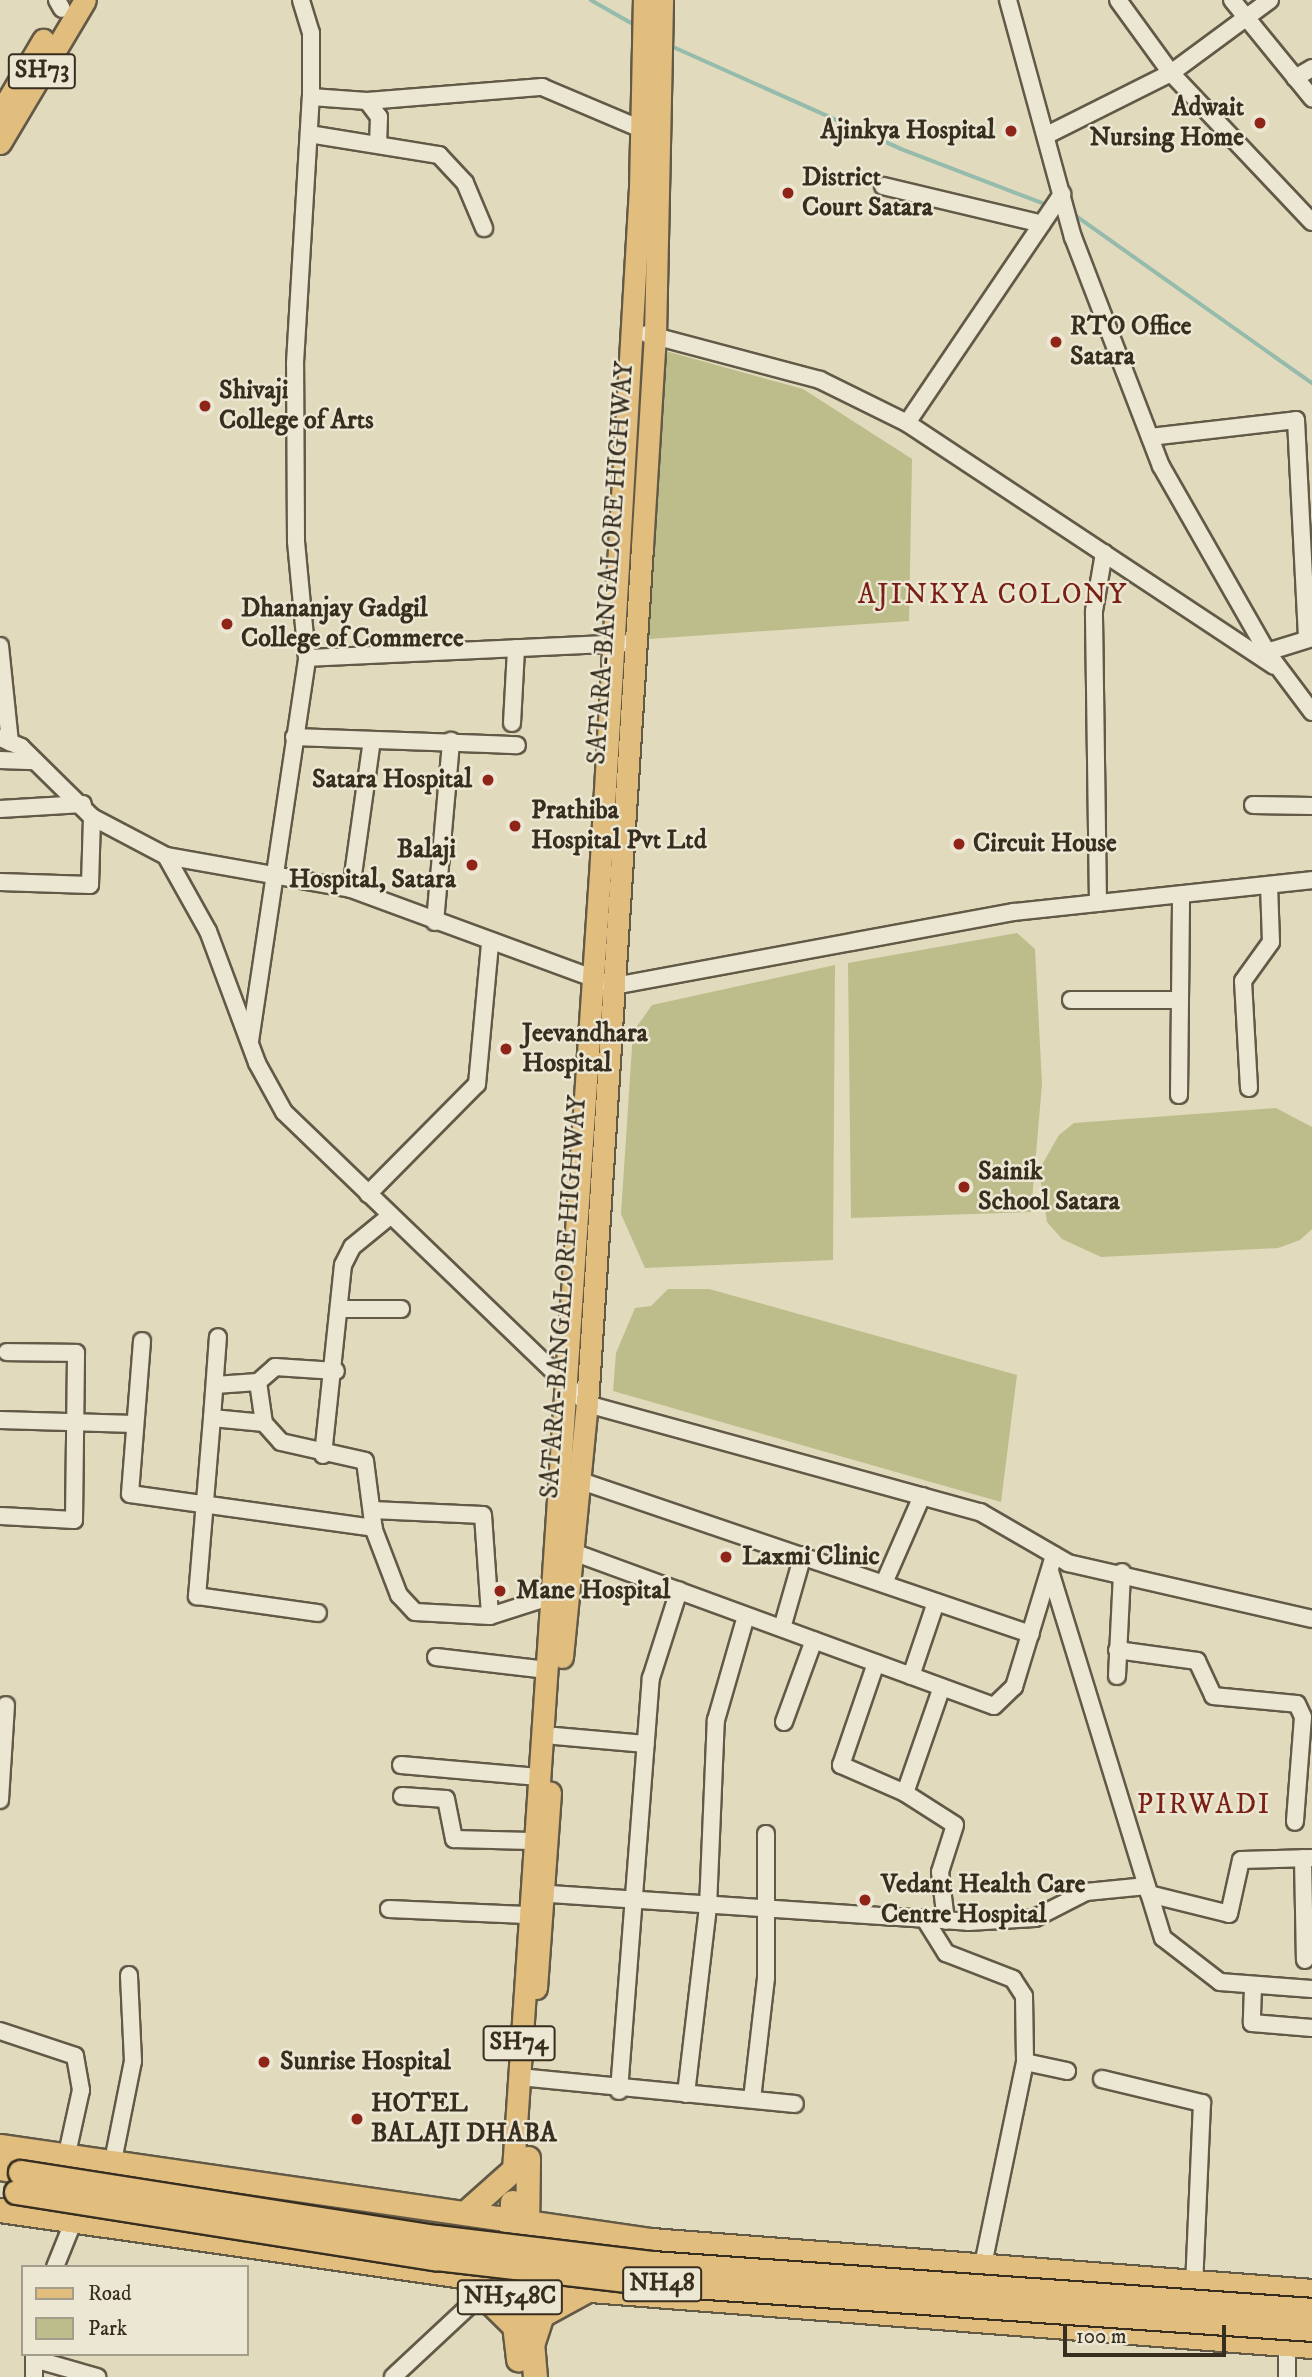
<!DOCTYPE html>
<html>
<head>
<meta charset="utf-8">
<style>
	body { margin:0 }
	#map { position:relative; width:1312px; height:2377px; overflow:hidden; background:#e2dabc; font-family:"IM FELL DW Pica",serif }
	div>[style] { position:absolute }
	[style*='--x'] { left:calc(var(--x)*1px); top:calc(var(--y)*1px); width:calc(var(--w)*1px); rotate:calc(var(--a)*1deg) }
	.green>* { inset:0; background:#bcbd8b }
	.stream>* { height:3.5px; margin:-1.75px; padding:0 1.75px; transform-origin:1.75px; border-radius:1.75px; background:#95bbac }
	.roads { filter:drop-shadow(2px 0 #625947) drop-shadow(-2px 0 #625947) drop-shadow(0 2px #625947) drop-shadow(0 -2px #625947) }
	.minor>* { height:16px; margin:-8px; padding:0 8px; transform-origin:8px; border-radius:8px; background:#ece7d3 }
	.major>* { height:21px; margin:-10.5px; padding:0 10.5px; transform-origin:10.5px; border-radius:10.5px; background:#e1bd7e }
	.highway>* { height:23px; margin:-11.5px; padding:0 11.5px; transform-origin:11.5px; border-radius:11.5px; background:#e1bd7e }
	.bridges { filter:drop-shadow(2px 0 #382e20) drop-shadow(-2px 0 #382e20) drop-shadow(0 2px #382e20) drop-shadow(0 -2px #382e20) }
	.highway-bridge>* { height:23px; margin:-11.5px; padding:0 11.5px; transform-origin:11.5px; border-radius:11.5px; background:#e1bd7e }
	.dots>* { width:19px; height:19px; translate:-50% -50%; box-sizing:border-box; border:4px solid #ece7d3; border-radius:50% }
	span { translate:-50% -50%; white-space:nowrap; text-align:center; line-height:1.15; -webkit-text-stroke:5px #ece7d3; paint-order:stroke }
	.shield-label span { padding:2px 5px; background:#ece7d3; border:2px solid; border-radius:5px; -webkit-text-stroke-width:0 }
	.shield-label { font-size:24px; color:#382e20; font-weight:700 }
	.poi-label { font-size:26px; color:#382e20; font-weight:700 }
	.right { translate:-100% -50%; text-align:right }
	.left { translate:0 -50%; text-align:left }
	.street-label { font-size:26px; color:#382e20 }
	.neighbourhood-label { font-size:28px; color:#7a1f14; letter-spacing:2px }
	.legend { position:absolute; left:21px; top:2265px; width:228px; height:91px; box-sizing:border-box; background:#ece7d3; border:2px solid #a49d8b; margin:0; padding:9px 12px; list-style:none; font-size:21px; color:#382e20 }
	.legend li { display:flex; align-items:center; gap:14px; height:35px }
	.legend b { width:35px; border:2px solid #a49d8b }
	.scale { position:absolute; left:1063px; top:2325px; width:163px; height:32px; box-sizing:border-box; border:4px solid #382e20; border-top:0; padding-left:9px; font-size:21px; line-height:24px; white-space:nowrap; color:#382e20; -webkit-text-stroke:5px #ece7d3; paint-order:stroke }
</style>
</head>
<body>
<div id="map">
	<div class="green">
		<div style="clip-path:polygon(662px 350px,803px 389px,912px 459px,909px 621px,649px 639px)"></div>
		<div style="clip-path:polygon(1017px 933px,1035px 949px,1042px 1084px,1031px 1212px,851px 1218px,848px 963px)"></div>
		<div style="clip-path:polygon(835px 965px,833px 1260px,645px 1268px,621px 1214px,633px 1032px,652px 1005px)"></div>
		<div style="clip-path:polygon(1276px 1108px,1312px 1127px,1312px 1229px,1300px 1240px,1278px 1248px,1101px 1257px,1062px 1239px,1047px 1222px,1039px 1170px,1059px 1135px,1074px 1123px)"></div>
		<div style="clip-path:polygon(668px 1289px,709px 1289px,1017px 1375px,1001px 1502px,613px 1391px,616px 1353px,635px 1308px,651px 1306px)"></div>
	</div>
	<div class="stream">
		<div style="--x:591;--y:0;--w:51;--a:29.6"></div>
		<div style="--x:669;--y:45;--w:254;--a:24.1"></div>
		<div style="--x:901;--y:149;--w:157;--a:20.9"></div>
		<div style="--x:1072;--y:213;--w:294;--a:35.3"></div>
	</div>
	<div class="roads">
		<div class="minor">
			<div style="--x:57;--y:0;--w:10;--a:61"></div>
			<div style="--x:1008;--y:0;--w:246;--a:74.7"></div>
			<div style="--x:1073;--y:237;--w:245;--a:69"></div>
			<div style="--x:1161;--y:466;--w:214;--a:60.3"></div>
			<div style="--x:1267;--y:652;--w:75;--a:53.1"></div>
			<div style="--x:1232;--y:0;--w:127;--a:50.8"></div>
			<div style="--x:1270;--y:0;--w:123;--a:143.6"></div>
			<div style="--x:1171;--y:73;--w:205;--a:46.6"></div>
			<div style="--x:1295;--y:78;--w:20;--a:-30"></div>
			<div style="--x:311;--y:97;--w:56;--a:4.1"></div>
			<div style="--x:367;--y:101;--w:20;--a:53"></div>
			<div style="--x:379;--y:117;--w:25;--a:92"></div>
			<div style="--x:367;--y:101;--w:176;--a:-4.6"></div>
			<div style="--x:542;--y:87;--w:108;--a:23"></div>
			<div style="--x:309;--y:134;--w:132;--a:9.2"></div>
			<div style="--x:439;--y:155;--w:38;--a:47"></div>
			<div style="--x:465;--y:183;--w:49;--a:67.1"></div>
			<div style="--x:1047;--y:135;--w:139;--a:-26.6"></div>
			<div style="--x:1171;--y:73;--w:90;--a:-126"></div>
			<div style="--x:883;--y:186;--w:163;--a:13.4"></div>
			<div style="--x:647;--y:334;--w:179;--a:14.9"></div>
			<div style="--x:820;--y:380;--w:97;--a:26.3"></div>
			<div style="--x:907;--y:423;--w:440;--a:33.5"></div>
			<div style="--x:907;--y:423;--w:277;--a:-55.9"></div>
			<div style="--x:1150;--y:437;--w:147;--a:-6.6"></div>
			<div style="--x:1296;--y:420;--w:215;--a:87.1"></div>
			<div style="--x:0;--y:646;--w:97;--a:84.1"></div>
			<div style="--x:1267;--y:652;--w:47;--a:-17.3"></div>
			<div style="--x:307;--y:658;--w:318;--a:-2.7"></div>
			<div style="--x:512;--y:723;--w:75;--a:-86.9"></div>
			<div style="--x:294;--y:737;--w:223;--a:2.1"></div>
			<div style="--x:0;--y:738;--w:23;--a:23"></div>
			<div style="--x:21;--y:747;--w:100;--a:44.6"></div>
			<div style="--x:92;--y:817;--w:84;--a:27.8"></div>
			<div style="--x:166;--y:856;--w:86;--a:60.8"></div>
			<div style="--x:208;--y:931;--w:141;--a:69.6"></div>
			<div style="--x:257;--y:1063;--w:56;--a:61.1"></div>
			<div style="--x:284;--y:1112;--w:421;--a:43.9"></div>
			<div style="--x:587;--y:1404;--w:408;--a:15.4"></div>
			<div style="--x:980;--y:1512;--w:102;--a:30.1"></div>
			<div style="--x:1068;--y:1563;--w:250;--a:12.9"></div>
			<div style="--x:0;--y:760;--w:35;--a:2"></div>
			<div style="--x:1253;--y:805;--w:59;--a:1"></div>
			<div style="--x:0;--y:809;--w:83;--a:-3.4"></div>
			<div style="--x:166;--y:856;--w:188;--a:10.1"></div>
			<div style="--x:351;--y:889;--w:280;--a:20.2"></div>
			<div style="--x:614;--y:986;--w:407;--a:-10.5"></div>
			<div style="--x:1014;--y:912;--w:300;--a:-6.1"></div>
			<div style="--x:0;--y:882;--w:90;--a:1.9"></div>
			<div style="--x:90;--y:885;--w:68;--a:-88.3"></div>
			<div style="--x:351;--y:889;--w:150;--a:-82"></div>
			<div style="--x:1098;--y:903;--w:292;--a:-90.8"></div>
			<div style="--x:1094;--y:611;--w:59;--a:-80.2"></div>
			<div style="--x:435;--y:922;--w:182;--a:-84.9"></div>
			<div style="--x:1071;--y:1000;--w:108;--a:0"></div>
			<div style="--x:250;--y:1041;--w:387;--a:-81.5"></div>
			<div style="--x:307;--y:658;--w:118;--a:-95.4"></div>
			<div style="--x:296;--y:541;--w:178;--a:-90.3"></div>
			<div style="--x:295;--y:363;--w:266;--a:-86.6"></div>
			<div style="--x:311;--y:97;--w:64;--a:-90"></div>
			<div style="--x:311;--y:33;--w:34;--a:-107"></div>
			<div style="--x:1249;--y:1088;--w:107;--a:-93.2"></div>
			<div style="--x:1243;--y:981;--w:48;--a:-54.3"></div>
			<div style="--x:1271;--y:942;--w:57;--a:-92"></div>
			<div style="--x:1179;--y:1095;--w:200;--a:-89.4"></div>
			<div style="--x:368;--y:1194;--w:155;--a:-45.3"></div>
			<div style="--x:477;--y:1084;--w:142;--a:-84.7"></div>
			<div style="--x:341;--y:1309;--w:60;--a:0"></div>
			<div style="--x:142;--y:1341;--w:153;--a:94.5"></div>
			<div style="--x:130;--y:1494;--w:246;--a:7.9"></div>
			<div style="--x:258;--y:1382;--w:41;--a:81.7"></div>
			<div style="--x:264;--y:1423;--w:25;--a:48"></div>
			<div style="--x:281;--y:1442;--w:86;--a:12.7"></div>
			<div style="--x:365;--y:1461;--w:70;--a:82.6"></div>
			<div style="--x:374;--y:1530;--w:70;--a:69"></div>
			<div style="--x:399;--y:1595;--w:23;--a:47"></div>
			<div style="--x:415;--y:1612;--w:75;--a:3.1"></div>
			<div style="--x:490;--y:1616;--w:65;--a:-17.9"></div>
			<div style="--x:215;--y:1385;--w:43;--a:-4"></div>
			<div style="--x:258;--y:1382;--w:23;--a:-41"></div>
			<div style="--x:275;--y:1367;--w:61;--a:3.8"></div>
			<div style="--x:212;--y:1418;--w:81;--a:-85.8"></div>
			<div style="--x:0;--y:1420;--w:135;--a:1.7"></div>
			<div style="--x:264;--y:1423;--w:52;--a:-174.5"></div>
			<div style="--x:212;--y:1418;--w:179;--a:94.8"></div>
			<div style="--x:197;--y:1596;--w:122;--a:8"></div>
			<div style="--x:323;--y:1455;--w:191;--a:-84"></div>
			<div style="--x:343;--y:1265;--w:20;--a:-63"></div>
			<div style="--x:352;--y:1247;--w:49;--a:-39.2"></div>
			<div style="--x:581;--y:1481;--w:475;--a:18.8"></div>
			<div style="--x:372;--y:1510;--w:111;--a:2.6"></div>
			<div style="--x:483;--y:1515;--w:101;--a:86"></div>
			<div style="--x:1;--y:1516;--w:73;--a:3.1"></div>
			<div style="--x:74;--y:1520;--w:167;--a:-89.3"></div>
			<div style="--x:76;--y:1353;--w:69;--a:-179.2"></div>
			<div style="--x:573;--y:1552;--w:448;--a:20.1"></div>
			<div style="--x:994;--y:1706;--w:28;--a:-44"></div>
			<div style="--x:1014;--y:1687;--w:138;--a:-73.1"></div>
			<div style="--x:1050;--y:1571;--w:384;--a:72.9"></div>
			<div style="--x:1163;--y:1938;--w:72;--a:37.7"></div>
			<div style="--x:1220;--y:1982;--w:92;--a:4.4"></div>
			<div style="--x:884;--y:1583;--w:95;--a:-66.4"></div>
			<div style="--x:782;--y:1628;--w:76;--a:-74"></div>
			<div style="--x:1117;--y:1650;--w:81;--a:7.8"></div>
			<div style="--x:1197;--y:1661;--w:38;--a:65"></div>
			<div style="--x:1213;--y:1696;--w:84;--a:5.4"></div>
			<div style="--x:1297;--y:1704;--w:14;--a:65"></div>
			<div style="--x:1303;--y:1717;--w:105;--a:94.4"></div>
			<div style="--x:436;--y:1657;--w:112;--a:6.7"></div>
			<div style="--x:876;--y:1663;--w:108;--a:108.9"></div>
			<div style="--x:841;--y:1765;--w:70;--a:23.6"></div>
			<div style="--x:905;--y:1793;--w:59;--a:32.6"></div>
			<div style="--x:955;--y:1825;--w:49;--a:107.7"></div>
			<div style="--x:940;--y:1872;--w:49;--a:83"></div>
			<div style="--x:911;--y:1676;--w:78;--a:-71.3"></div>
			<div style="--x:1117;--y:1676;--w:104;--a:-87.2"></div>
			<div style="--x:784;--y:1722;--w:87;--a:-69.9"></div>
			<div style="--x:555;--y:1736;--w:91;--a:5"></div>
			<div style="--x:401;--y:1765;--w:138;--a:5"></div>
			<div style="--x:905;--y:1793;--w:112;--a:-70.8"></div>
			<div style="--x:402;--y:1796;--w:44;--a:3.9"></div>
			<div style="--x:446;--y:1799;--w:41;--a:78.7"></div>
			<div style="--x:454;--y:1839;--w:77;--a:1.5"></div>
			<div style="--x:0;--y:1800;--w:95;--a:-86.4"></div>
			<div style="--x:1303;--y:1858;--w:102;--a:88.9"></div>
			<div style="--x:535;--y:1893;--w:434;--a:3.8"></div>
			<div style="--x:968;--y:1922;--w:67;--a:-3.4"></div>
			<div style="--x:1035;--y:1918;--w:57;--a:-27"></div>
			<div style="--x:1086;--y:1892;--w:61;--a:-5.6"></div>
			<div style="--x:1149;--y:1894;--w:82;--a:14"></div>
			<div style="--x:1229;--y:1914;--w:55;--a:-77.5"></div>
			<div style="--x:1241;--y:1860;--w:71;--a:-1.6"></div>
			<div style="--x:389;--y:1909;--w:137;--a:2.5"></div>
			<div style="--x:926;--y:1921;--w:38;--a:58"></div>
			<div style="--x:946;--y:1953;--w:72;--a:21.2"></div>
			<div style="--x:1013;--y:1979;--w:20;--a:57"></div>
			<div style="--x:1024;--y:1996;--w:66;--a:89.1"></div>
			<div style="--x:1025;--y:2062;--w:212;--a:101.7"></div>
			<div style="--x:1253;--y:1987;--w:36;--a:92"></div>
			<div style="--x:1252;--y:2023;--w:60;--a:4.8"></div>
			<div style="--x:0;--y:2031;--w:79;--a:18.4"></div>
			<div style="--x:75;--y:2056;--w:35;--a:80"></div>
			<div style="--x:81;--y:2090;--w:70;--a:102.4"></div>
			<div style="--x:1025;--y:2062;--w:43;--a:12.1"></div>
			<div style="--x:530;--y:2078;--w:266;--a:5.6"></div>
			<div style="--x:1102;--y:2079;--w:103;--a:13.5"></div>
			<div style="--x:1202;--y:2103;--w:183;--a:92.5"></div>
			<div style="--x:619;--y:2091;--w:414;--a:-85.6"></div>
			<div style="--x:651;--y:1678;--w:92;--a:-72.3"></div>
			<div style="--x:686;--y:2094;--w:188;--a:-83.3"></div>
			<div style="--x:708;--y:1907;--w:187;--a:-87.6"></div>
			<div style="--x:716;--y:1720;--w:108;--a:-73.9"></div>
			<div style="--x:752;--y:2099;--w:122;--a:-83.4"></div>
			<div style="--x:766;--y:1978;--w:144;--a:-90"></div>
			<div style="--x:112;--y:2166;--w:107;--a:-78.7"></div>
			<div style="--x:133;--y:2061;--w:86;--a:-92.7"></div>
			<div style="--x:55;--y:2267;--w:51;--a:-68"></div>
			<div style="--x:1287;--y:2344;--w:33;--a:90"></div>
			<div style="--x:34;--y:2354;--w:23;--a:90"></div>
			<div style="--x:34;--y:2359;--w:66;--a:15.9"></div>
			<div style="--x:393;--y:2377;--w:123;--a:-43"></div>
		</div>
		<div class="major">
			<div style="--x:0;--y:113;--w:85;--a:-59.5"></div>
			<div style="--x:0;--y:143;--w:166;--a:-59.3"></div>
			<div style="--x:562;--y:1657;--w:254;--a:-84.4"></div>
			<div style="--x:587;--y:1404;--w:859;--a:-86.33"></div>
			<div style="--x:642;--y:547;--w:211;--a:-86.5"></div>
			<div style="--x:655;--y:336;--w:336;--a:-88.8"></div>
			<div style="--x:536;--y:1988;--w:196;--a:-85.9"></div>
			<div style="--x:513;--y:2170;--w:1298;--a:-86.16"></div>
			<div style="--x:600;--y:875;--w:688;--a:-86.67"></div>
			<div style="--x:640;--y:188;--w:188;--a:-88.8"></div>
		</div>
		<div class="highway">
			<div style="--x:0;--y:2146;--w:658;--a:8.22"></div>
			<div style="--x:651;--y:2240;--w:663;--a:4.41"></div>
			<div style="--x:0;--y:2168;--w:20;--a:11"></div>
			<div style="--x:512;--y:2202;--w:80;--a:92.1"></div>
			<div style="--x:509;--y:2282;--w:78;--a:83.3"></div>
			<div style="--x:0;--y:2210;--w:531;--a:8.11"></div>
			<div style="--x:526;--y:2285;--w:788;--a:4.44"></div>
			<div style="--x:468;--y:2210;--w:60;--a:-41.6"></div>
			<div style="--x:527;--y:2232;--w:74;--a:-89.2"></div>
			<div style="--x:526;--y:2270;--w:107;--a:85.2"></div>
			<div style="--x:461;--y:2274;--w:73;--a:44.4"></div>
			<div style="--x:533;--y:2342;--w:28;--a:-72"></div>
			<div style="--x:542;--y:2315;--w:48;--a:-28.7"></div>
		</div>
	</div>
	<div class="bridges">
		<div class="highway-bridge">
			<div style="--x:20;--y:2172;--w:422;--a:8.9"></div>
			<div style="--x:437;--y:2237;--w:217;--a:6.9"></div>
			<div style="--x:652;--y:2263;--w:662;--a:4.07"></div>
			<div style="--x:16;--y:2192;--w:424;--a:9"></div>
			<div style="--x:435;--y:2258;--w:216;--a:6.6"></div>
			<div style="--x:650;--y:2283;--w:664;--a:3.97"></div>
		</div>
	</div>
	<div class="dots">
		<div style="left:1260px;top:123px;background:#8f2418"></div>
		<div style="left:1011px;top:131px;background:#8f2418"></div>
		<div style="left:788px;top:193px;background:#8f2418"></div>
		<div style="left:1056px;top:342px;background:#8f2418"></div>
		<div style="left:205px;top:406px;background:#8f2418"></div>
		<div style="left:227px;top:624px;background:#8f2418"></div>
		<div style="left:488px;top:780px;background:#8f2418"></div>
		<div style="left:515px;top:826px;background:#8f2418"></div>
		<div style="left:959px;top:844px;background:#8f2418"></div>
		<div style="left:472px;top:865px;background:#8f2418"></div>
		<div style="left:506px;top:1049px;background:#8f2418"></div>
		<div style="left:964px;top:1187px;background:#8f2418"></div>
		<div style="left:726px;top:1557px;background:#8f2418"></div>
		<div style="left:500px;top:1591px;background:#8f2418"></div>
		<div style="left:865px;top:1900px;background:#8f2418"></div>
		<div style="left:264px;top:2062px;background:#8f2418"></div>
		<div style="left:357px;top:2119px;background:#8f2418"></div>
	</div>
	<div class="shield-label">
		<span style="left:42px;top:71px">SH73</span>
		<span style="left:519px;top:2043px">SH74</span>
		<span style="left:662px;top:2284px">NH48</span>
		<span style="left:510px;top:2297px">NH548C</span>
	</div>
	<div class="poi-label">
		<span class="right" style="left:1244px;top:123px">Adwait<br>Nursing Home</span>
		<span class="right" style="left:995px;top:131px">Ajinkya Hospital</span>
		<span class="left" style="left:802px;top:193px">District<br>Court Satara</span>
		<span class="left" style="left:1070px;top:342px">RTO Office<br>Satara</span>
		<span class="left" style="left:219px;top:406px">Shivaji<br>College of Arts</span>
		<span class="left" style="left:241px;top:624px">Dhananjay Gadgil<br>College of Commerce</span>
		<span class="right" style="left:472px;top:780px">Satara Hospital</span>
		<span class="left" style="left:531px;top:826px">Prathiba<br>Hospital Pvt Ltd</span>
		<span class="left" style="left:973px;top:844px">Circuit House</span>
		<span class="right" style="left:456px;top:865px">Balaji<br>Hospital, Satara</span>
		<span class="left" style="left:522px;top:1049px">Jeevandhara<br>Hospital</span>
		<span class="left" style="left:978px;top:1187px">Sainik<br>School Satara</span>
		<span class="left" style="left:742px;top:1557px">Laxmi Clinic</span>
		<span class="left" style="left:516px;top:1591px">Mane Hospital</span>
		<span class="left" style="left:881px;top:1900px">Vedant Health Care<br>Centre Hospital</span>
		<span class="left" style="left:280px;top:2062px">Sunrise Hospital</span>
		<span class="left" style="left:371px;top:2119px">HOTEL<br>BALAJI DHABA</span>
	</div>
	<div class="street-label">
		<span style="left:611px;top:563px;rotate:-86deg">SATARA-BANGALORE HIGHWAY</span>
		<span style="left:564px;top:1297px;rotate:-86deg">SATARA-BANGALORE HIGHWAY</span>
	</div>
	<div class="neighbourhood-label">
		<span style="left:993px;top:595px">AJINKYA COLONY</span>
		<span style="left:1204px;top:1805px">PIRWADI</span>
	</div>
	<ul class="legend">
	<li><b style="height:9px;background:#e1bd7e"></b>Road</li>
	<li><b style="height:19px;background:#bcbd8b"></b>Park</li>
	</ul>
	<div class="scale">100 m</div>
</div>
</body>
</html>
